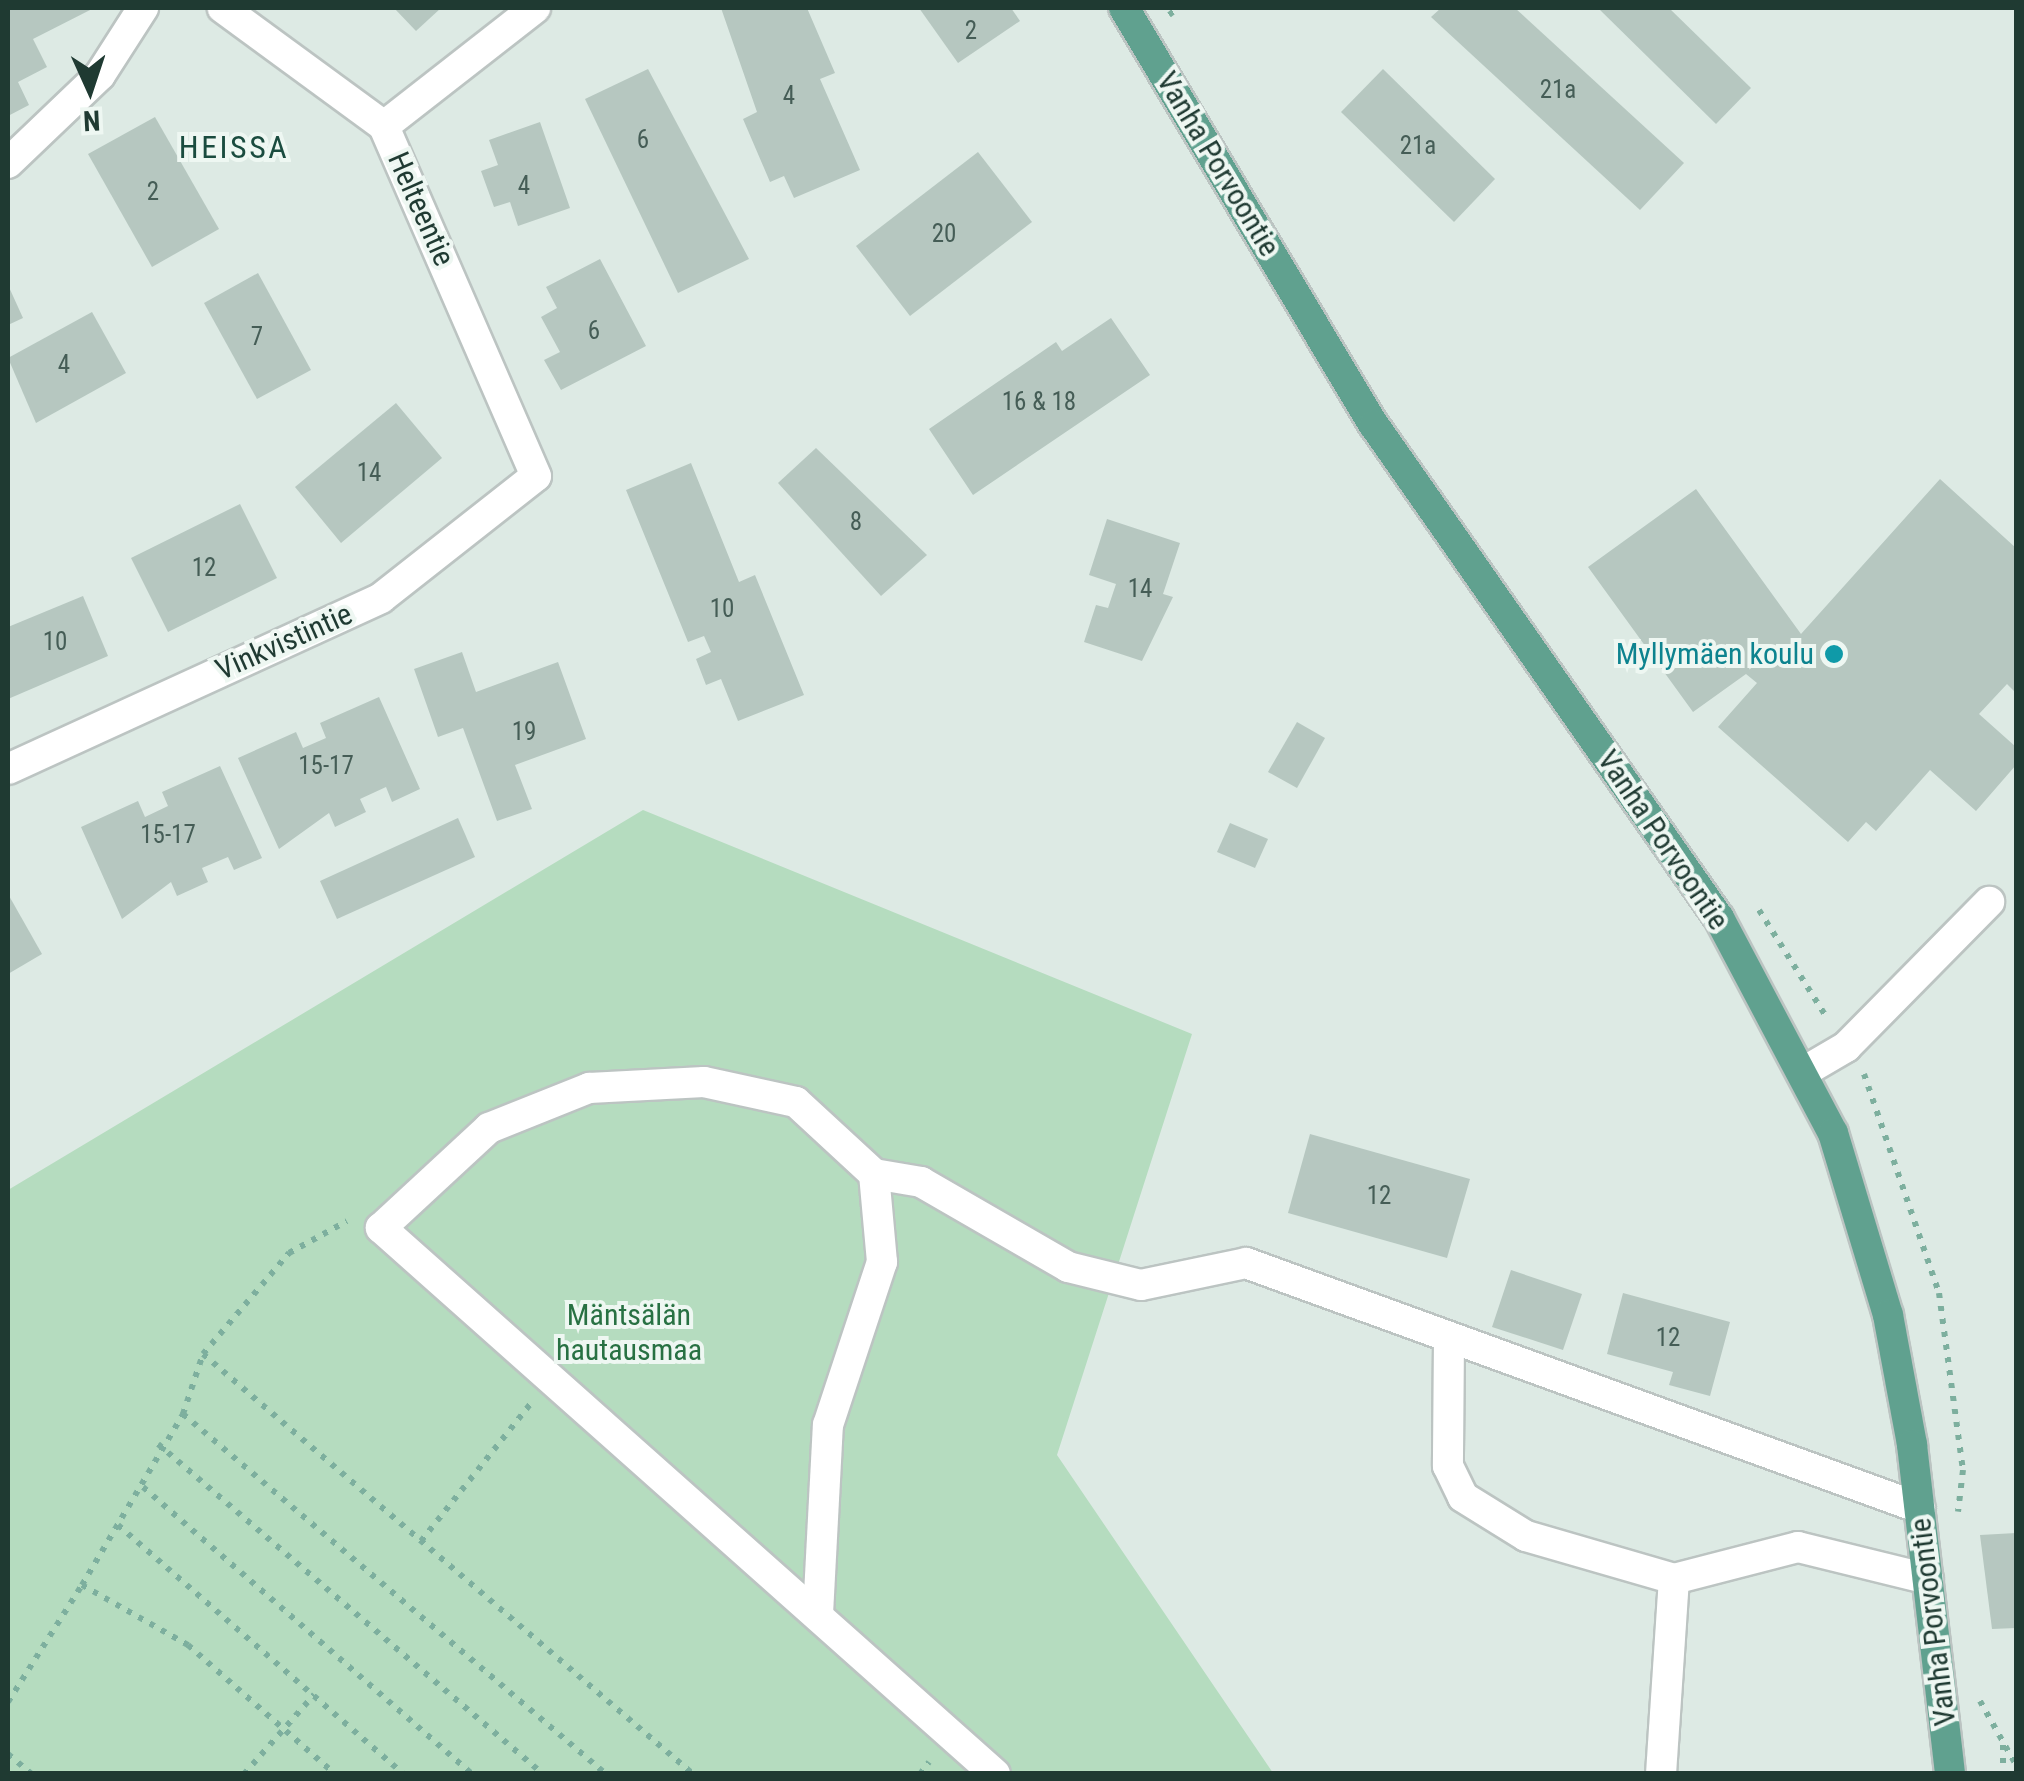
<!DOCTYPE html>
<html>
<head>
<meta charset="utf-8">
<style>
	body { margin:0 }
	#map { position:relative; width:2024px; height:1781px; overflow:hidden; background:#ddeae4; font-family:"Roboto Condensed",sans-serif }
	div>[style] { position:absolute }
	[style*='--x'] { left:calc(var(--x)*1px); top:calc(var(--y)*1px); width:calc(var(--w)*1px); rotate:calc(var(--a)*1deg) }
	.green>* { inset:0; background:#b5dcbf }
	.building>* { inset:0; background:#b6c7c0 }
	.path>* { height:6px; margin-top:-3px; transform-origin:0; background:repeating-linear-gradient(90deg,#7daf9e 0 5px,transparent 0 13px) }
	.roads { filter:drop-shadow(2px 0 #bcc4c2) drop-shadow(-2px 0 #bcc4c2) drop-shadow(0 2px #bcc4c2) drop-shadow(0 -2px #bcc4c2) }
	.minor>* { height:30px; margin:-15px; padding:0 15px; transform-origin:15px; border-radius:15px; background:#fff }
	.major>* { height:30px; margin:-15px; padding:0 15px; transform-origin:15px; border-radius:15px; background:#60a18f }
	.dots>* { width:28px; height:28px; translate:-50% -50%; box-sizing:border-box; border:5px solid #eef7f2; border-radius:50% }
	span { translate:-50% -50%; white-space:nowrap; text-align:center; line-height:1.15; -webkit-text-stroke:8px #eef7f2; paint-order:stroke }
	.number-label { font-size:25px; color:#455d56 }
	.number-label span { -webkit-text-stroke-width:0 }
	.street-label { font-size:30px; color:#1f3a32 }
	.culture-label { font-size:30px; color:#0d838f }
	.right { translate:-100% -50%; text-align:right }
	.park-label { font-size:30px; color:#287143 }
	.neighbourhood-label { font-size:32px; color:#1a4c3f; letter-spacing:2.5px }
	.frame { position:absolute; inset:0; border:10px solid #1f3a32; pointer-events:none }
	.north { position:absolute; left:40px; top:40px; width:100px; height:100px; -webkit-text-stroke:8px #eef7f2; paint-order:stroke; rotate:177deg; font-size:28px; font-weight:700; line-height:40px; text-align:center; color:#1f3a32 }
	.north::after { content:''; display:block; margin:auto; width:35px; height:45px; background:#1f3a32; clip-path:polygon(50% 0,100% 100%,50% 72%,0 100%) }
</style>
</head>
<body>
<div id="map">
	<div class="green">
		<div style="clip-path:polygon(643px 810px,1192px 1034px,1057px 1455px,1273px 1773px,8px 1773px,8px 1190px)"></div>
	</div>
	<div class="building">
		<div style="clip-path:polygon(8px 8px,94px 8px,33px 39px,47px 67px,18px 82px,29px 105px,8px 116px)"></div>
		<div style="clip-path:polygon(394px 8px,441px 8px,416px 31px)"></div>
		<div style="clip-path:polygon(721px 8px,807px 8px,835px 73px,820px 79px,860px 170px,794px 198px,784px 176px,770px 182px,743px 119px,757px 112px)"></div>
		<div style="clip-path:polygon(919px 8px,1011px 8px,1020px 21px,958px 63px)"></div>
		<div style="clip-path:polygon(1441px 8px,1515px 8px,1684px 163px,1640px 210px,1431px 17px)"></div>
		<div style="clip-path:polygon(1598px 8px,1669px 8px,1751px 88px,1716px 124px)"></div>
		<div style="clip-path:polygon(648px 69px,749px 259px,678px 293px,585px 99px)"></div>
		<div style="clip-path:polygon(1383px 69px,1495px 179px,1454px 222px,1341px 112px)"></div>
		<div style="clip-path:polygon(155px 117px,219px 229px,152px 267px,88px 154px)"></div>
		<div style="clip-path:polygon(540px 122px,570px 208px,518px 226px,510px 202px,494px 207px,481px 171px,498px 165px,489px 140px)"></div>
		<div style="clip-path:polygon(978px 152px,1032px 222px,910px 316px,856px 246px)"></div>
		<div style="clip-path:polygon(600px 259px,646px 346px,561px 390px,544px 360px,560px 352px,541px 317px,557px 308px,546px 287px)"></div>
		<div style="clip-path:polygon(258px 273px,311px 370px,257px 399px,204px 303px)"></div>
		<div style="clip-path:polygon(8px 285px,23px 318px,8px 325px)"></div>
		<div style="clip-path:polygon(92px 312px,126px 373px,36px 423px,8px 358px)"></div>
		<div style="clip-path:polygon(1111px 318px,1150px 375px,973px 495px,929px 429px,1056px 342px,1062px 351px)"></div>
		<div style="clip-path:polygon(396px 403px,442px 458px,341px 543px,295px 487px)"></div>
		<div style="clip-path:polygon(816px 448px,927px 555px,881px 596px,778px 483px)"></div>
		<div style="clip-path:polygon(691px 463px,739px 582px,755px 575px,804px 695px,738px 721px,721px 679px,706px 685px,696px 659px,711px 652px,704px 636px,688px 642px,626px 490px)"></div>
		<div style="clip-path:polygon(1940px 479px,2016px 548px,2016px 693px,2007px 684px,1979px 714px,2016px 747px,2016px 765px,1976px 811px,1930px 770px,1876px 831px,1866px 822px,1848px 842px,1718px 727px,1757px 683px,1746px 674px,1693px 712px,1588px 567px,1696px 489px,1801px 634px)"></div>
		<div style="clip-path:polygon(240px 504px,277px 578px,168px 632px,131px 558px)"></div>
		<div style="clip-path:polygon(1107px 519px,1180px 543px,1163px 594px,1173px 597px,1142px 661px,1084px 642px,1096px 605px,1108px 608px,1116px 584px,1089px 575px)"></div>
		<div style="clip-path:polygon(83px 596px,108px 656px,8px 699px,8px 627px)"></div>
		<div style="clip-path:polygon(462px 652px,476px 692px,558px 662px,586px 739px,515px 765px,532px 809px,497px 821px,463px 728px,438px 737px,414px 669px)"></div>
		<div style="clip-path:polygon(379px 697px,420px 789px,392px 802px,386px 787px,360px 799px,366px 812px,335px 827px,329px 813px,279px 849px,238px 758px,296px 732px,303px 748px,326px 738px,320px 723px)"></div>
		<div style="clip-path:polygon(1297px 722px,1325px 738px,1297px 788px,1268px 772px)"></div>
		<div style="clip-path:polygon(220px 766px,262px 858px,234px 870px,228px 857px,202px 868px,208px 882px,177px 896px,171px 882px,122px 919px,81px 827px,138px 801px,145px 817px,168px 806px,162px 792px)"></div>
		<div style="clip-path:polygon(458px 818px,475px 857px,337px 919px,320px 881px)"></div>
		<div style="clip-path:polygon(1230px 823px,1268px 839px,1255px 868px,1217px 852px)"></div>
		<div style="clip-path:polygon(8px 894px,42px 954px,8px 974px)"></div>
		<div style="clip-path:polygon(1310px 1134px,1470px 1179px,1447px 1258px,1288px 1213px)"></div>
		<div style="clip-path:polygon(1511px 1270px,1582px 1294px,1563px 1350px,1492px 1327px)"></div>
		<div style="clip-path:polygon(1623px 1293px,1730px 1322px,1710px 1396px,1669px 1385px,1673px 1372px,1607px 1354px)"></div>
		<div style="clip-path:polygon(2016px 1533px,2016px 1628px,1992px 1629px,1980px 1535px)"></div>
	</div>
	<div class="path">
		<div style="--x:1169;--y:15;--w:11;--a:-38"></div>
		<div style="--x:1759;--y:910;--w:128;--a:57.8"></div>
		<div style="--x:1864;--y:1074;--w:231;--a:71.1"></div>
		<div style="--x:1939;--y:1293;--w:179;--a:82.3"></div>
		<div style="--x:1963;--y:1470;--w:42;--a:96.8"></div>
		<div style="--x:203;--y:1354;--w:645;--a:40.6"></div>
		<div style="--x:183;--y:1414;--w:555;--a:40.4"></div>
		<div style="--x:158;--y:1444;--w:507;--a:40.6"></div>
		<div style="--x:143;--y:1487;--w:437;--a:41.1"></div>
		<div style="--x:118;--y:1525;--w:378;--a:41.1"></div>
		<div style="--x:421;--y:1541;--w:176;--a:-51.4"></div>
		<div style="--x:82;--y:1585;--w:199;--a:-59.4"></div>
		<div style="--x:183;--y:1414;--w:63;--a:-71.6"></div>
		<div style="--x:203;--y:1354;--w:133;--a:-49.6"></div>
		<div style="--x:289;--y:1253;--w:66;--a:-28.9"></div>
		<div style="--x:1980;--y:1701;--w:73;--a:60.6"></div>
		<div style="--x:8;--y:1702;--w:138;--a:-57.7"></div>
		<div style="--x:82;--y:1585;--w:122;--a:29.5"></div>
		<div style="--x:188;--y:1645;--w:196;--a:41.3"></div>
		<div style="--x:2003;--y:1745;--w:29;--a:90"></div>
		<div style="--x:8;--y:1754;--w:31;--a:40"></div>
		<div style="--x:244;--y:1774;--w:106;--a:-48.5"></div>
		<div style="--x:920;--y:1774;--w:15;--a:-53"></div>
	</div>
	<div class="roads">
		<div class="minor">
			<div style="--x:384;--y:126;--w:192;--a:-38"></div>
			<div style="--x:8;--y:163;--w:127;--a:-43.7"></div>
			<div style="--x:100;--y:75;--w:80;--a:-57.3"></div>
			<div style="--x:8;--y:769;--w:410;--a:-24.6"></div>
			<div style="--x:381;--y:598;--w:197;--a:-38.2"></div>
			<div style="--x:536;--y:476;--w:382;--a:-113.5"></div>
			<div style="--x:384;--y:126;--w:200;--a:-143.8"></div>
			<div style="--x:1805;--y:1071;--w:48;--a:-30.3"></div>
			<div style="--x:1846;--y:1047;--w:204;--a:-45.4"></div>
			<div style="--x:1449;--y:1340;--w:126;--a:90.5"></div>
			<div style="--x:1448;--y:1466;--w:34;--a:64"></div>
			<div style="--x:1463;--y:1497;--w:74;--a:31.8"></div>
			<div style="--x:1526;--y:1536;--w:154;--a:16.2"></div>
			<div style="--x:1674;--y:1579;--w:128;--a:-14.5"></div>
			<div style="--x:1798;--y:1547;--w:134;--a:13.8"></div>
			<div style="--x:818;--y:1614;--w:189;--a:-87"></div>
			<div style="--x:828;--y:1425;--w:172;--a:-71.7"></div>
			<div style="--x:882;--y:1262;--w:88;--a:-95.2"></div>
			<div style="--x:995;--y:1774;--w:822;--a:-138.35"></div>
			<div style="--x:381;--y:1228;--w:147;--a:-42.8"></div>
			<div style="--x:489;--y:1128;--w:108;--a:-21.8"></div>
			<div style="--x:589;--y:1088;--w:115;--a:-3"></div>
			<div style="--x:704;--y:1082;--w:94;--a:12.3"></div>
			<div style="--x:796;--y:1102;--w:106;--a:42.7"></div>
			<div style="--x:874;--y:1174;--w:48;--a:9.7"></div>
			<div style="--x:921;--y:1182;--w:170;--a:30"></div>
			<div style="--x:1068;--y:1267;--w:75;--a:13.9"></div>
			<div style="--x:1141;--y:1285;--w:107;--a:-11.8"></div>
			<div style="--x:1246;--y:1263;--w:717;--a:19.98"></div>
			<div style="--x:1661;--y:1774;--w:195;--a:-86.2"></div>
		</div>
		<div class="major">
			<div style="--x:1124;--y:8;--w:486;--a:59.1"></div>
			<div style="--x:1374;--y:425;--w:602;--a:55.02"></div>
			<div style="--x:1719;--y:918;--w:243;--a:62.1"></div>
			<div style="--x:1833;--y:1133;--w:190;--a:73.2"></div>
			<div style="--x:1888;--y:1315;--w:132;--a:79.5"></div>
			<div style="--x:1912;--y:1445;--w:331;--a:83.4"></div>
		</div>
	</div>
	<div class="dots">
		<div style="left:1834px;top:654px;background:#0f9aa8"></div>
	</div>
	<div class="number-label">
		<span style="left:971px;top:31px">2</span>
		<span style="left:1558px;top:90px">21a</span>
		<span style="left:789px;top:96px">4</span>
		<span style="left:643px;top:140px">6</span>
		<span style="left:1418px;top:146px">21a</span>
		<span style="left:524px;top:186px">4</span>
		<span style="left:153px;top:192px">2</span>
		<span style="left:944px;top:234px">20</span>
		<span style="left:594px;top:331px">6</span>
		<span style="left:257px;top:337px">7</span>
		<span style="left:64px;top:365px">4</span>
		<span style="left:1039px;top:402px">16 &amp; 18</span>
		<span style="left:369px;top:473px">14</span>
		<span style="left:856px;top:522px">8</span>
		<span style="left:204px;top:568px">12</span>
		<span style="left:1140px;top:589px">14</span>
		<span style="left:722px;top:609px">10</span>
		<span style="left:55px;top:642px">10</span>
		<span style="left:524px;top:732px">19</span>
		<span style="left:326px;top:766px">15-17</span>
		<span style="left:168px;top:835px">15-17</span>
		<span style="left:1379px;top:1196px">12</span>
		<span style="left:1668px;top:1338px">12</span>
	</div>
	<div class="street-label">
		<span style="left:1218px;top:164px;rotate:59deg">Vanha Porvoontie</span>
		<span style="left:421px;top:209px;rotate:66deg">Helteentie</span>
		<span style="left:284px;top:642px;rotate:-24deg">Vinkvistintie</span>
		<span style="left:1663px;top:840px;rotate:56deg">Vanha Porvoontie</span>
		<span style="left:1933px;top:1622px;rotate:-97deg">Vanha Porvoontie</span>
	</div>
	<div class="culture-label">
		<span class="right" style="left:1814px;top:654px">Myllymäen koulu</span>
	</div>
	<div class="park-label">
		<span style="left:629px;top:1332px">Mäntsälän<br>hautausmaa</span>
	</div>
	<div class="neighbourhood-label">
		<span style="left:234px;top:147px">HEISSA</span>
	</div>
	<div class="frame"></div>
	<div class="north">N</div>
</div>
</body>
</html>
